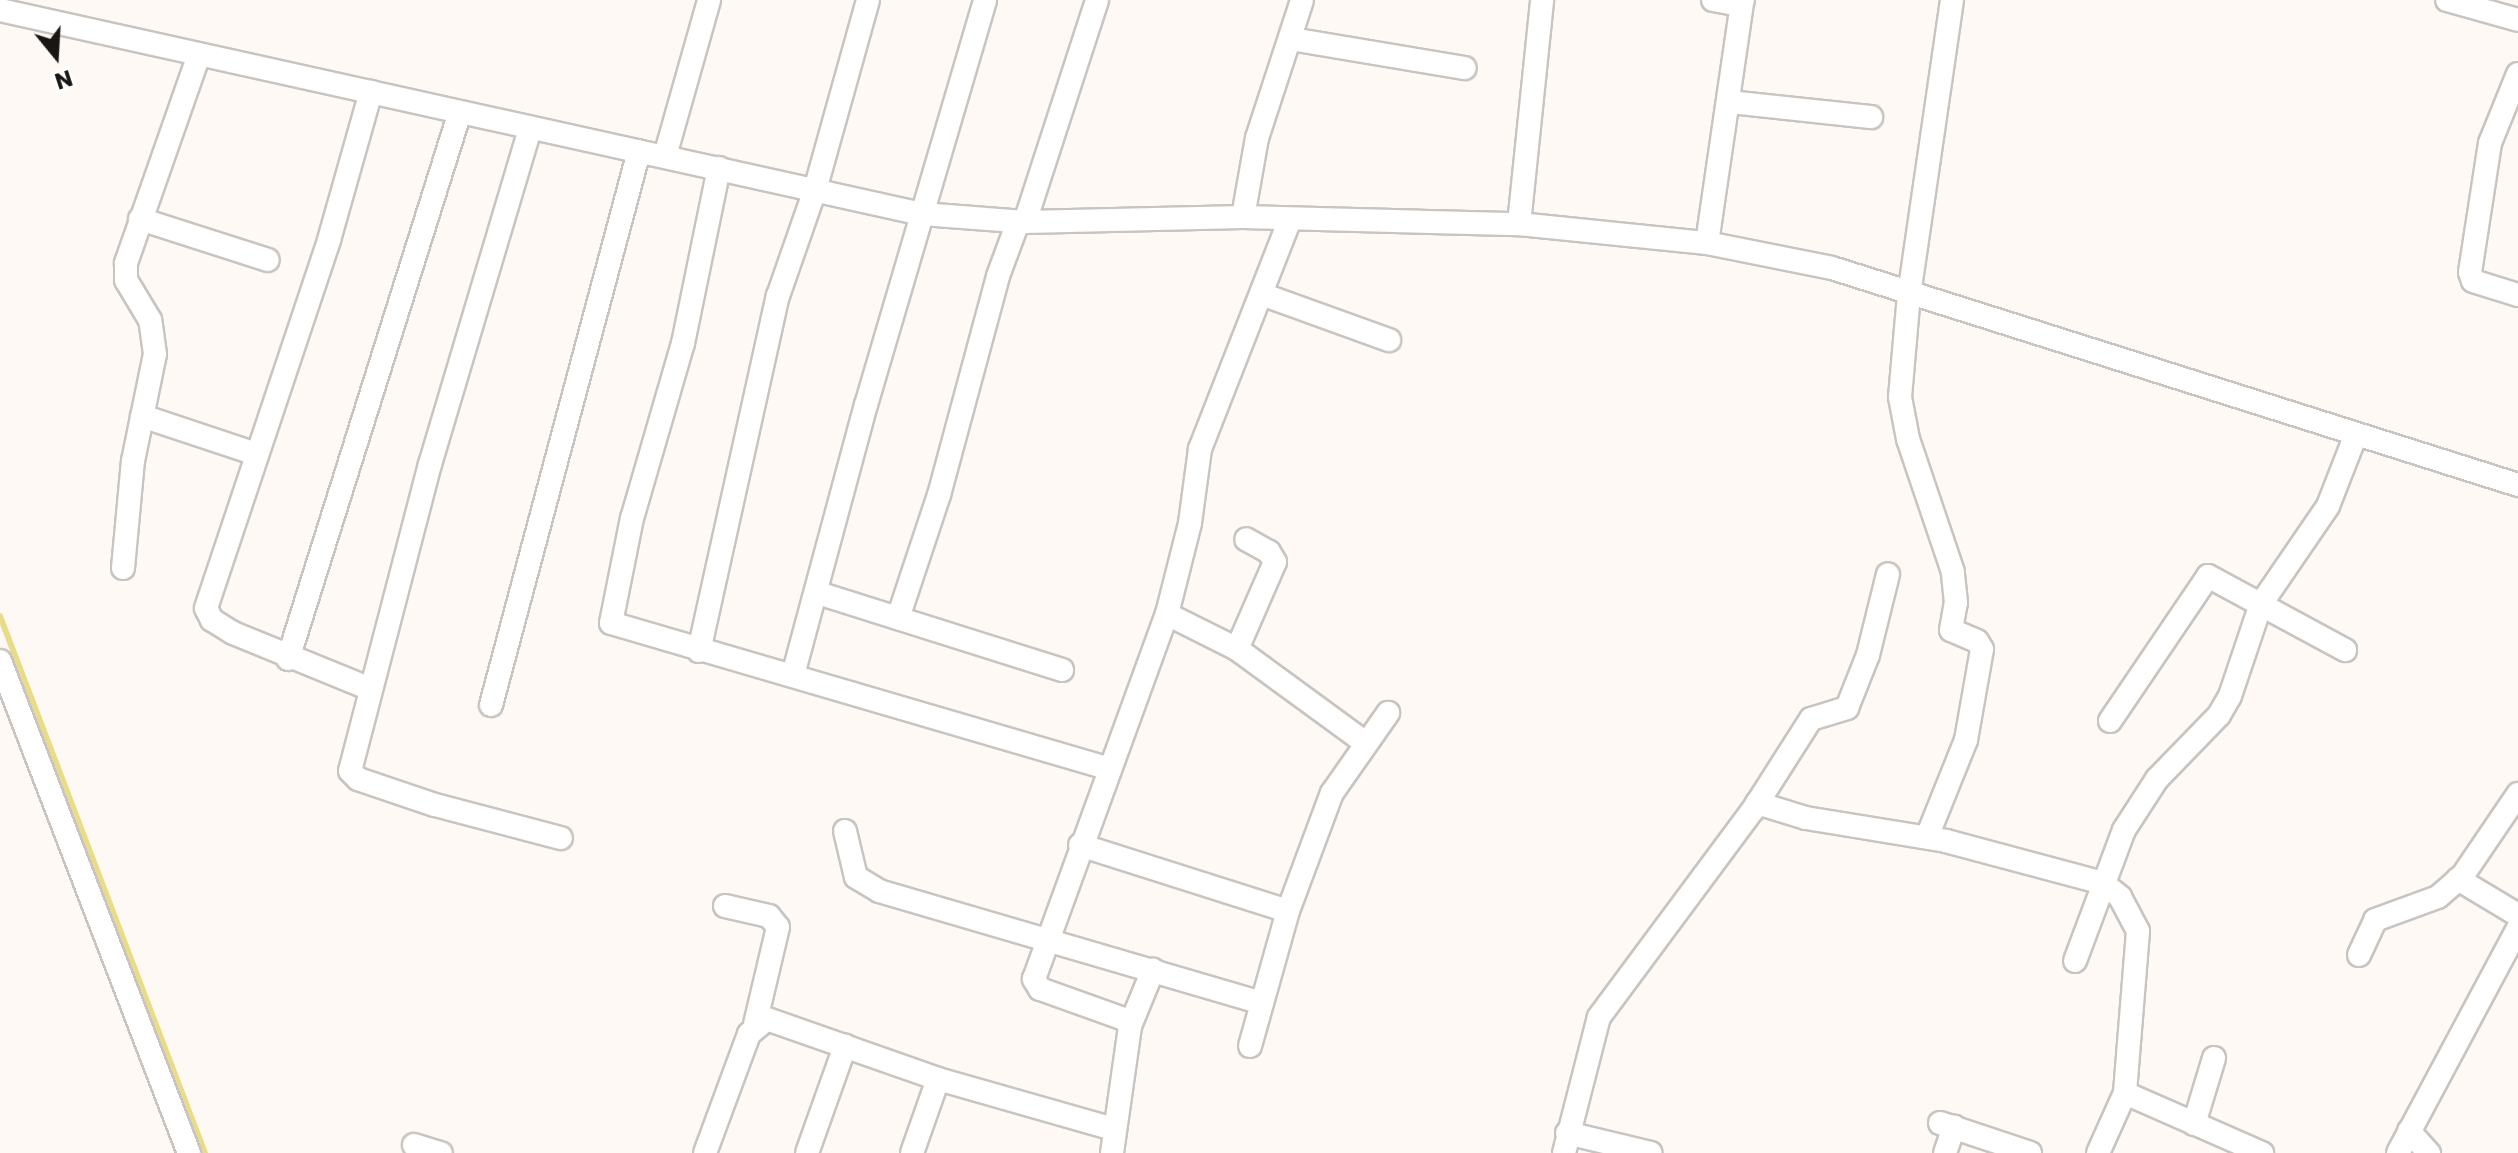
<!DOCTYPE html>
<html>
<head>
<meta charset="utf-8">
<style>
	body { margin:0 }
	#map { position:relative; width:2518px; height:1153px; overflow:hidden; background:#fff9f5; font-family:Poppins,sans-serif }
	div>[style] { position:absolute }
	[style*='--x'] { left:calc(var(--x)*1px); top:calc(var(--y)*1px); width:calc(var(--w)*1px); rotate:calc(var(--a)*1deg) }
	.stream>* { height:6px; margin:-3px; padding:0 3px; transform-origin:3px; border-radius:3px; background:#e8dc8b }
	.roads { filter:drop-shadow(2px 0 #c9c4c0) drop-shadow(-2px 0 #c9c4c0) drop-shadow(0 2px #c9c4c0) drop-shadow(0 -2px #c9c4c0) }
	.minor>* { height:22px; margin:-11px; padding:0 11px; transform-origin:11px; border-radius:11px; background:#fff }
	span { translate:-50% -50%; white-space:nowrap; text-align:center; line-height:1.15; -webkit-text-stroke:6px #fff; paint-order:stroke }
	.north { position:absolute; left:16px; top:16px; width:80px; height:80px; -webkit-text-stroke:6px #fff; paint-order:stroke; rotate:162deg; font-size:22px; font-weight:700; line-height:32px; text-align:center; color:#181615 }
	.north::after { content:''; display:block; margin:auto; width:28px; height:36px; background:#181615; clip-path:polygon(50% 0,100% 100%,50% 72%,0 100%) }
</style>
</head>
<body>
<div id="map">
	<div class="stream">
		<div style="--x:0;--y:616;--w:575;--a:69.11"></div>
	</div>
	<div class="roads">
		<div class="minor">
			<div style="--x:1713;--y:0;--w:22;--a:10"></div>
			<div style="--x:1735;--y:4;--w:9;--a:-27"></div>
			<div style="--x:2447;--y:0;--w:74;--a:15.7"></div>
			<div style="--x:0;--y:10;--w:944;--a:12.48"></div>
			<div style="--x:922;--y:214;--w:103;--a:4.4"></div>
			<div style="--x:1025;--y:222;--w:218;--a:-1.3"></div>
			<div style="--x:1243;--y:217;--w:276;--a:1.5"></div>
			<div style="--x:1519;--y:224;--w:189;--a:5.8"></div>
			<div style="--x:1707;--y:243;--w:127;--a:11.3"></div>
			<div style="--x:1832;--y:268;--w:720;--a:17.55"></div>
			<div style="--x:1291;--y:39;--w:176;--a:9.5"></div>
			<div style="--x:2518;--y:74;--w:74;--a:112.1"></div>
			<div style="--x:2490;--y:143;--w:131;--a:98.8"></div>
			<div style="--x:2470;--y:272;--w:9;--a:72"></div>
			<div style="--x:2473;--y:281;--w:47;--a:17.3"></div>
			<div style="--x:1730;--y:102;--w:142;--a:6.1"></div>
			<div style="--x:530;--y:129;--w:350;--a:106.6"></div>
			<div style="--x:430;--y:464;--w:317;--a:104.6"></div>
			<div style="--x:350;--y:771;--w:11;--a:45"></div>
			<div style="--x:358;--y:779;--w:81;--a:18.7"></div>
			<div style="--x:435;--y:805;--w:130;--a:14.7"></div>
			<div style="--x:665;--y:156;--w:162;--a:-74.2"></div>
			<div style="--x:719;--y:168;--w:179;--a:101.6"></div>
			<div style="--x:683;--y:343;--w:182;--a:106.2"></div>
			<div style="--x:632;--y:518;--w:107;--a:101.3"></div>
			<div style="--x:611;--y:623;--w:520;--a:16.31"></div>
			<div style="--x:1243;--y:217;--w:80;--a:-80"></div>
			<div style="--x:1257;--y:138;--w:145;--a:-71.9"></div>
			<div style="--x:140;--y:219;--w:134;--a:17.8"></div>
			<div style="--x:1025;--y:222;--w:233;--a:-72"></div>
			<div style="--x:1519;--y:224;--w:225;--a:-84.1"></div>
			<div style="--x:1707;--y:243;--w:244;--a:-81.7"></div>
			<div style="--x:1264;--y:295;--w:133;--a:19.8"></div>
			<div style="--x:142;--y:416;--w:120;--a:18.4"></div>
			<div style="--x:123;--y:568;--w:107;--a:-84.7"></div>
			<div style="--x:133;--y:461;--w:109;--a:-78.4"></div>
			<div style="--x:155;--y:354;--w:34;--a:-98"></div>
			<div style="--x:150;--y:320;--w:47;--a:-121"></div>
			<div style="--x:126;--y:280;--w:17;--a:-90"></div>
			<div style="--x:126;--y:263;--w:221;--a:-70.7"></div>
			<div style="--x:818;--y:593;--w:256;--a:17.5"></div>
			<div style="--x:1167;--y:614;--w:78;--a:26.6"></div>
			<div style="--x:1237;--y:649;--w:157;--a:36.2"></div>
			<div style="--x:898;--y:618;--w:130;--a:-71.6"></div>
			<div style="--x:939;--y:495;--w:227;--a:-74.9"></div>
			<div style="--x:998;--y:276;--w:58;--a:-69.7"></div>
			<div style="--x:1237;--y:649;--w:95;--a:-66.4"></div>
			<div style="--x:1275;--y:562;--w:12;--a:-121"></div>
			<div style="--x:1269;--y:552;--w:26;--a:-151"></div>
			<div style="--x:699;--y:651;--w:364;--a:-77.5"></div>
			<div style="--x:778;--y:296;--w:112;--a:-70.8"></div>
			<div style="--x:815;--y:190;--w:197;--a:-74.4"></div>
			<div style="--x:288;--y:659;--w:570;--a:-72.55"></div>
			<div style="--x:0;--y:661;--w:527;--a:68.99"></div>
			<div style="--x:793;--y:675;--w:280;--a:-74.9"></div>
			<div style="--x:866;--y:405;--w:422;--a:-73.6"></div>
			<div style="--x:368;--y:688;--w:146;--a:-157.8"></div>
			<div style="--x:233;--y:633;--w:25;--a:-148"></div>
			<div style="--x:212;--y:620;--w:13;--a:-117"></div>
			<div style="--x:206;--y:608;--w:388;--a:-71.5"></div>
			<div style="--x:329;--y:240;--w:154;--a:-74.2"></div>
			<div style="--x:491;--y:705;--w:573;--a:-75.04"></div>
			<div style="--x:2110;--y:721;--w:175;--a:-55.9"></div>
			<div style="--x:2208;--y:576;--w:156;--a:28.4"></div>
			<div style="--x:1757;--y:803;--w:51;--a:17"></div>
			<div style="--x:1806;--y:818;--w:142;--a:9.3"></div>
			<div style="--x:1946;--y:841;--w:163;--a:15"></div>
			<div style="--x:2103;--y:883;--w:22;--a:39"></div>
			<div style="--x:2120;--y:897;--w:38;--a:62"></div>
			<div style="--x:2138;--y:931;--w:163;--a:94.6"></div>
			<div style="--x:2125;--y:1093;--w:150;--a:23.7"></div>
			<div style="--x:845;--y:831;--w:47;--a:76.6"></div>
			<div style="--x:856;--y:877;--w:27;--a:31"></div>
			<div style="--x:879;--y:891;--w:399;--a:16.3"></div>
			<div style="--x:1927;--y:837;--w:105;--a:-68.1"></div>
			<div style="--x:1966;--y:740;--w:92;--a:-80"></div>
			<div style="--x:1982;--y:649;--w:9;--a:-122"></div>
			<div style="--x:1977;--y:641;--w:28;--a:-157"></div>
			<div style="--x:1951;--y:630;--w:27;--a:-80"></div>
			<div style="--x:1956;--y:603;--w:31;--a:-96"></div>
			<div style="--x:1953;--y:572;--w:140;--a:-108.7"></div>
			<div style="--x:1908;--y:439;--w:43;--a:-100.8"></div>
			<div style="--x:1900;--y:397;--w:102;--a:-85"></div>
			<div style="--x:1909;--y:295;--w:298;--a:-81.7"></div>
			<div style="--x:1080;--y:845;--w:218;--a:17.6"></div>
			<div style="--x:2458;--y:879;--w:70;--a:31"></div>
			<div style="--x:725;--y:906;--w:45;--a:12.8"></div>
			<div style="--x:769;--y:916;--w:14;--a:51"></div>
			<div style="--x:778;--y:927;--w:100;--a:103.3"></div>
			<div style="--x:2359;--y:955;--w:38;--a:-65"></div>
			<div style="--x:2375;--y:920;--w:67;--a:-20.1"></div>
			<div style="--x:2438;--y:897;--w:33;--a:-41"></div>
			<div style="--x:2463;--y:875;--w:98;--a:-55.8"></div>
			<div style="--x:2075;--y:961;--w:140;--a:-69.5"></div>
			<div style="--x:2124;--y:830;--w:61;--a:-57.1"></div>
			<div style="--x:2157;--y:779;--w:89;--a:-45.9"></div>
			<div style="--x:2219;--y:715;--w:22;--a:-60"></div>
			<div style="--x:2230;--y:696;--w:97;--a:-71.4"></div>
			<div style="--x:2261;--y:604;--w:119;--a:-55.6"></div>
			<div style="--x:2328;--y:506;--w:77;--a:-68.7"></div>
			<div style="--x:1130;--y:1026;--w:61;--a:-67.7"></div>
			<div style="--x:1250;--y:1046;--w:140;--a:-74.3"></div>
			<div style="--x:1288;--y:911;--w:126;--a:-69.6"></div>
			<div style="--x:1332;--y:793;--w:98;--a:-55"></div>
			<div style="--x:1940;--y:1123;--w:95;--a:18.4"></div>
			<div style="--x:2194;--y:1124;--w:69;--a:-73.1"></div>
			<div style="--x:2409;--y:1131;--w:30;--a:48"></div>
			<div style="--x:1567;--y:1133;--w:86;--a:13.4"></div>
			<div style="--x:414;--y:1145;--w:28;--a:17"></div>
			<div style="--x:705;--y:1153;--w:127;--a:-69.7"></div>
			<div style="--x:749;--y:1034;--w:23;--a:-40"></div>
			<div style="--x:767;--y:1019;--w:181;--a:19.3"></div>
			<div style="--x:938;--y:1079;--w:182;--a:15.9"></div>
			<div style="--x:807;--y:1153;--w:114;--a:-70.4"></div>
			<div style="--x:912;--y:1153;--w:78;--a:-70.6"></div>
			<div style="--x:1112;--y:1153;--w:128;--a:-81.9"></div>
			<div style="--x:1130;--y:1026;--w:9;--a:-131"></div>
			<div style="--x:1124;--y:1019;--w:89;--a:-160.3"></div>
			<div style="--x:1040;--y:989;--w:12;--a:-121"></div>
			<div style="--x:1034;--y:979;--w:388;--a:-70"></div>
			<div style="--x:1167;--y:614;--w:94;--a:-75.8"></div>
			<div style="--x:1190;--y:523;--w:75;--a:-82.3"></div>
			<div style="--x:1200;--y:449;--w:247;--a:-68.6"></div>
			<div style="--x:1564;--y:1153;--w:140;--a:-75.6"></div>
			<div style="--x:1599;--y:1017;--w:258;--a:-53.4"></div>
			<div style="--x:1753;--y:810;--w:108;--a:-57.5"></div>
			<div style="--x:1811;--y:719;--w:38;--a:-17"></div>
			<div style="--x:1847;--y:708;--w:57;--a:-68.4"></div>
			<div style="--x:1868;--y:655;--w:83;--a:-76.1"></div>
			<div style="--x:1945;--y:1153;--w:28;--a:-71"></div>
			<div style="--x:2098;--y:1153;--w:66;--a:-65.8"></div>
			<div style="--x:2398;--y:1153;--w:255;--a:-61.9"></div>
		</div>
	</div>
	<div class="north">N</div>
</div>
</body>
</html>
